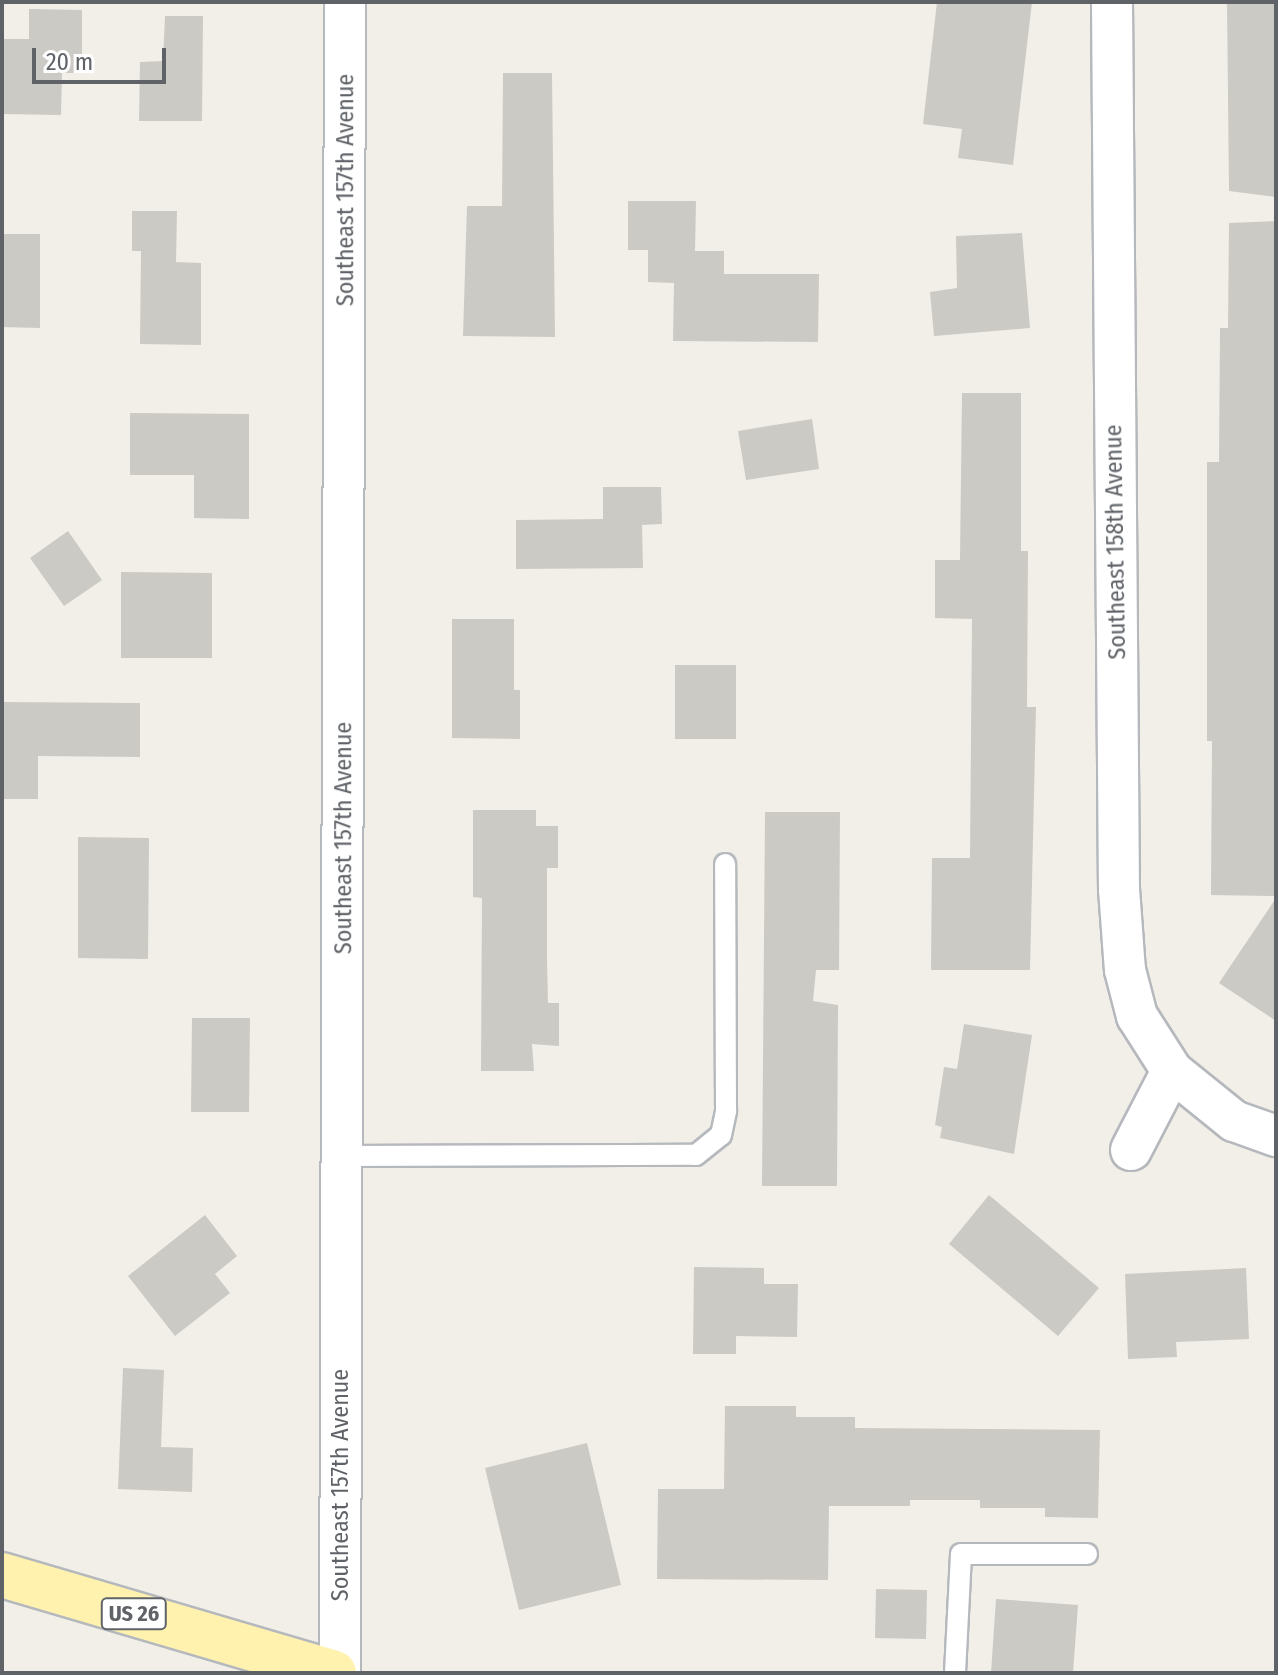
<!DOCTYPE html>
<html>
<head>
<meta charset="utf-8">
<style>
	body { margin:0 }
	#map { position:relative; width:1278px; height:1675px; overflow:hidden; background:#f1efe8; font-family:"Fira Sans Condensed",sans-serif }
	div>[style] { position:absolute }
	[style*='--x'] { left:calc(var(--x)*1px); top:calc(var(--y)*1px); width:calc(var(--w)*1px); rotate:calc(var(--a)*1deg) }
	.building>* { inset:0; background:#cccac5 }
	.roads { filter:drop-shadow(2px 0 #b5b8bc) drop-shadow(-2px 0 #b5b8bc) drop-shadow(0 2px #b5b8bc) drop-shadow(0 -2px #b5b8bc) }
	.lane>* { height:20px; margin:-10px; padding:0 10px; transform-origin:10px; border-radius:10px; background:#fff }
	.street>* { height:40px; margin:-20px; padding:0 20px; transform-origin:20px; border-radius:20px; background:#fff }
	.primary>* { height:44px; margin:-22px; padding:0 22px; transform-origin:22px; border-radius:22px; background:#fff2af }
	span { translate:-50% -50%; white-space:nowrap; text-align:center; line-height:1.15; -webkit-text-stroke:6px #fff; paint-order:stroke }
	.shield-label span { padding:2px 6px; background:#fff; border:2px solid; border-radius:6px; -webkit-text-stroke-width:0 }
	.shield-label { font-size:22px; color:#5f6368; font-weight:700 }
	.street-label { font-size:24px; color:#5f6368 }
	.frame { position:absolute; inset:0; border:4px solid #5f6368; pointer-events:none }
	.scale { position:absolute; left:32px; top:48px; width:134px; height:36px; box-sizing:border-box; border:4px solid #5f6368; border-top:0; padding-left:10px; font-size:24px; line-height:28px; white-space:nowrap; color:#5f6368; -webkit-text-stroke:6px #fff; paint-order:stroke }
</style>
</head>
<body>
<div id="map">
	<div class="building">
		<div style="clip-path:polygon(937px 2px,1032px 2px,1013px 165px,958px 158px,962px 129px,923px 124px)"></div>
		<div style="clip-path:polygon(1227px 2px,1276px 2px,1276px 197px,1229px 191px)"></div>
		<div style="clip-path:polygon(29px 9px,82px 10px,82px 73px,62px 73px,61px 115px,2px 114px,2px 39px,29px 39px)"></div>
		<div style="clip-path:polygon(165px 16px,203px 16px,202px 121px,139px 121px,140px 62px,163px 61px)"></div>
		<div style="clip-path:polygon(503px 73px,552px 73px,555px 337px,463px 336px,467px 206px,502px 206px)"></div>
		<div style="clip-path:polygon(628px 201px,696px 201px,695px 251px,724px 251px,724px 274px,819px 274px,818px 342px,673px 341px,674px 283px,648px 282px,648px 250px,628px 250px)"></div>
		<div style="clip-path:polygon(132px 211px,177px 211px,176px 262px,201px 263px,201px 345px,140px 344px,141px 251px,132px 251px)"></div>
		<div style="clip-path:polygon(1276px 221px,1276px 896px,1211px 895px,1212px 741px,1207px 741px,1207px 462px,1219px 462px,1220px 328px,1228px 328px,1229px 223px)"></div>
		<div style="clip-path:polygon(1022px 233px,1030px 328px,934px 336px,930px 292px,957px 288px,956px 236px)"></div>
		<div style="clip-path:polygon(2px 234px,40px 234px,40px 328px,2px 327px)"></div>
		<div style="clip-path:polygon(962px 393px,1021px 393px,1021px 551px,1028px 551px,1027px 707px,1036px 707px,1030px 970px,931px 970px,932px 858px,970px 858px,972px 619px,935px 618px,935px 560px,960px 560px)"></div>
		<div style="clip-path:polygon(130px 413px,249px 414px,249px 519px,194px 518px,194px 475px,130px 475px)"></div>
		<div style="clip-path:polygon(812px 419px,819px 469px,746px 480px,738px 431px)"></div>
		<div style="clip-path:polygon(603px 487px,661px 487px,662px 524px,642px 525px,643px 568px,516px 569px,516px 520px,603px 519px)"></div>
		<div style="clip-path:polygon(68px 531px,102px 580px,64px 606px,30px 558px)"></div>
		<div style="clip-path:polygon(121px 572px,212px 573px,212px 658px,121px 658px)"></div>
		<div style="clip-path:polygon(452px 619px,514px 619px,514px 690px,520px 690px,520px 739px,452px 738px)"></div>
		<div style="clip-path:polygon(675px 665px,736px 665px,736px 739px,675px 739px)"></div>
		<div style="clip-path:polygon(3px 702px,140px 703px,140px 757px,38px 756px,38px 799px,3px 799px)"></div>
		<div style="clip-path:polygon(473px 810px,536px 810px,536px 826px,558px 826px,558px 868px,547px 868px,547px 959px,548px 1003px,559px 1003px,559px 1046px,532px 1044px,534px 1071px,481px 1071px,482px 898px,473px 897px)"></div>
		<div style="clip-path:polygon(765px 812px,840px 812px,839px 970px,816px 970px,813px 1001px,838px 1005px,837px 1186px,762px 1186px)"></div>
		<div style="clip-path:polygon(78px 837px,149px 838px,148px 959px,78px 958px)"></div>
		<div style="clip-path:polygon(1276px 898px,1276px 1021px,1219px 983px)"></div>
		<div style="clip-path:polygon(192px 1018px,250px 1018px,249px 1112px,191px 1112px)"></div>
		<div style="clip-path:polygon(964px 1024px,1032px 1035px,1014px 1154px,940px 1138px,942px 1127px,935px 1125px,944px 1067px,957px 1069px)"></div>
		<div style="clip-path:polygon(989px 1195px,1099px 1288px,1058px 1336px,949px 1244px)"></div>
		<div style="clip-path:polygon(205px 1215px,237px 1256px,215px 1274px,230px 1293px,175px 1336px,128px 1276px)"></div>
		<div style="clip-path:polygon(694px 1267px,764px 1268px,764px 1284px,798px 1284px,797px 1337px,736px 1336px,736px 1354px,693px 1354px)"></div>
		<div style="clip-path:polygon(1246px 1268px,1249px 1339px,1176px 1342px,1177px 1357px,1128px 1359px,1125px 1274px)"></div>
		<div style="clip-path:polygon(123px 1368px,164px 1370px,161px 1447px,193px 1448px,192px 1492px,118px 1489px)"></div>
		<div style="clip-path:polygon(725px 1406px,796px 1406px,796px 1417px,855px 1417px,855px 1428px,1100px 1430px,1098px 1518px,1045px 1517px,1045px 1508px,980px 1508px,980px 1500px,910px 1500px,910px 1506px,829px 1506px,828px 1580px,657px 1579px,658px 1489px,724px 1489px)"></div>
		<div style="clip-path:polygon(587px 1443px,621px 1585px,519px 1610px,485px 1468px)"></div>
		<div style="clip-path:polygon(876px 1589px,927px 1590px,926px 1639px,875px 1638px)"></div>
		<div style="clip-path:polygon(996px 1599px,1078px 1605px,1073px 1673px,991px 1673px)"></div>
	</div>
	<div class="roads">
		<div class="lane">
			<div style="--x:342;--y:1156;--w:354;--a:-0.2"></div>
			<div style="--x:696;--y:1155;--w:32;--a:-39"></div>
			<div style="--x:721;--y:1135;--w:25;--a:-78"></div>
			<div style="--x:726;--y:1111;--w:247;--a:-90.2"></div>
			<div style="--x:955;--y:1673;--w:119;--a:-87.1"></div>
			<div style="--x:961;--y:1554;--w:126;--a:0"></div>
		</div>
		<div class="street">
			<div style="--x:1112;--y:2;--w:887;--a:89.55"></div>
			<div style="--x:1119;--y:889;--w:81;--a:85.8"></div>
			<div style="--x:1125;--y:970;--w:48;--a:75.4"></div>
			<div style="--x:1137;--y:1016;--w:65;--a:57.5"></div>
			<div style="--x:1172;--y:1071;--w:80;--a:38.9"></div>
			<div style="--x:1234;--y:1121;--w:45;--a:19.7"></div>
			<div style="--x:1131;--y:1150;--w:89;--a:-62.6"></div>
			<div style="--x:340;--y:1673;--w:1671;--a:-89.83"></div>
		</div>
		<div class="primary">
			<div style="--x:2;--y:1575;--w:346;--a:16.4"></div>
		</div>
	</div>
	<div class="shield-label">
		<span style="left:134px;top:1614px">US 26</span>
	</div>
	<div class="street-label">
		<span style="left:346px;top:190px;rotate:-90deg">Southeast 157th Avenue</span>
		<span style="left:1116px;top:542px;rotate:-91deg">Southeast 158th Avenue</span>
		<span style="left:344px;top:838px;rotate:-90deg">Southeast 157th Avenue</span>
		<span style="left:341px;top:1485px;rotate:-90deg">Southeast 157th Avenue</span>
	</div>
	<div class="frame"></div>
	<div class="scale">20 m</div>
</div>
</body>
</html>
